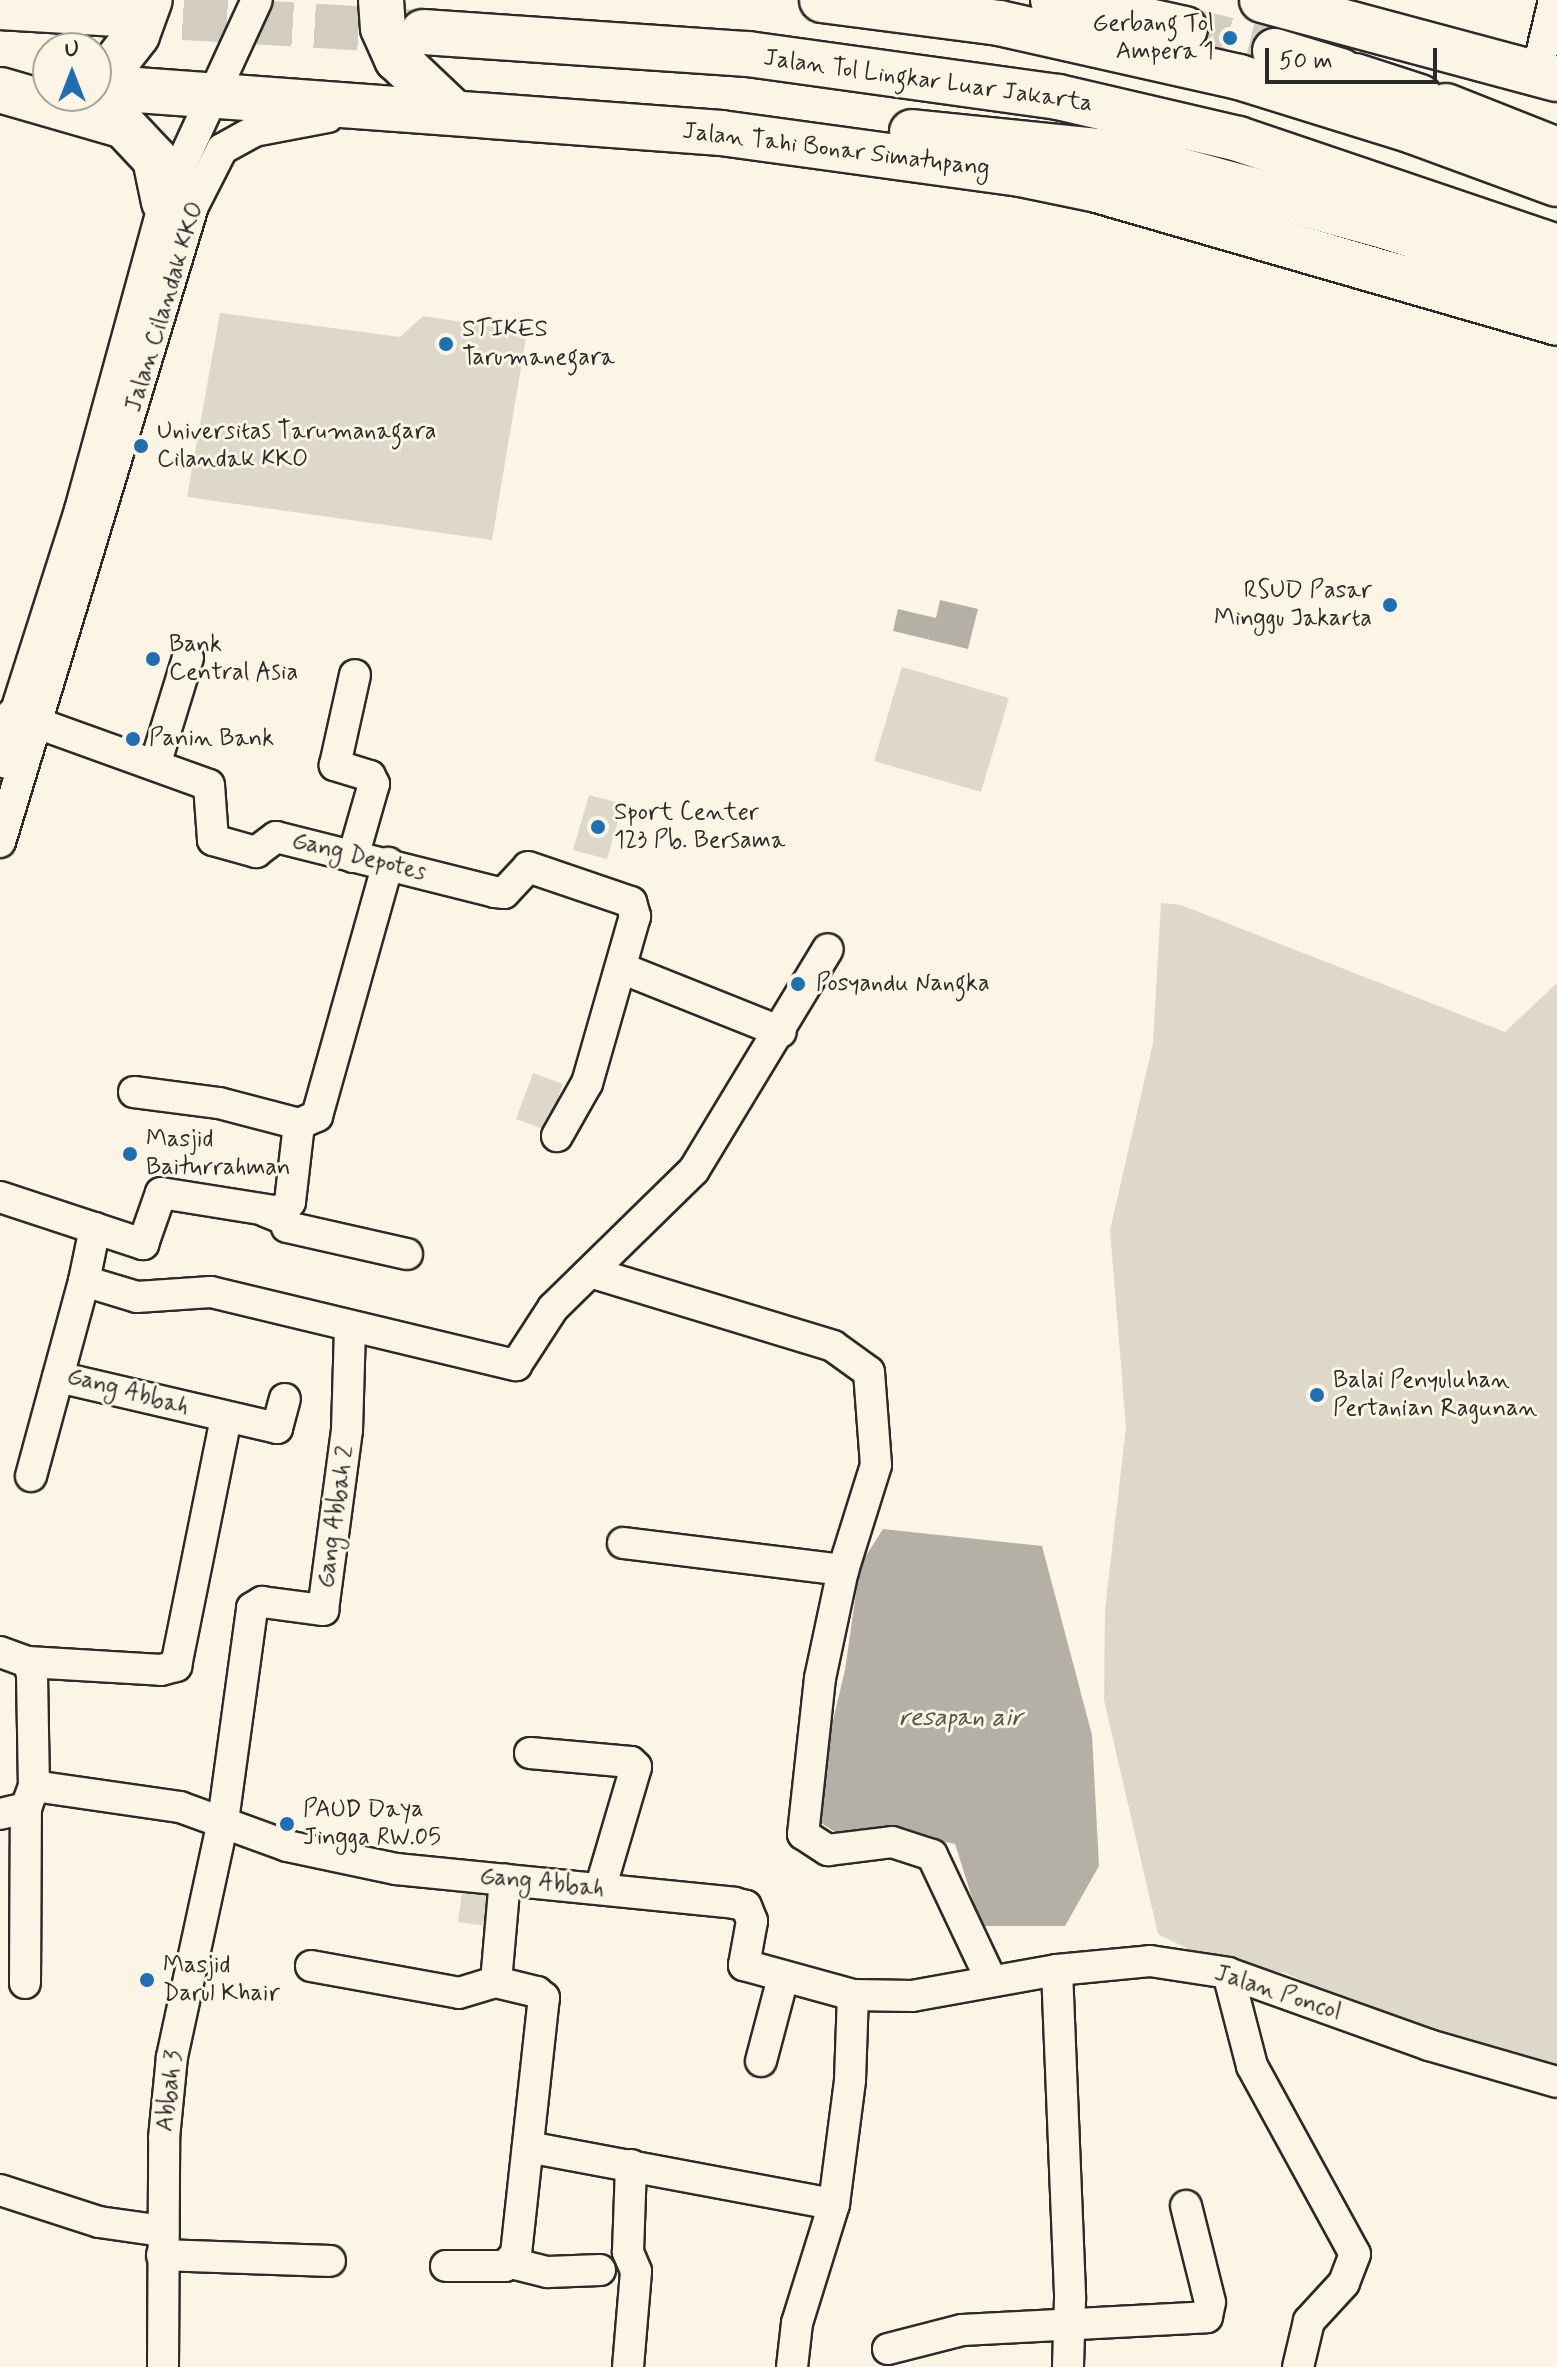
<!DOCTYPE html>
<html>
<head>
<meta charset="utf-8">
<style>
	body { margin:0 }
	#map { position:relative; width:1557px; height:2367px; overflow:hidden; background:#fcf5e5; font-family:Mynerve,sans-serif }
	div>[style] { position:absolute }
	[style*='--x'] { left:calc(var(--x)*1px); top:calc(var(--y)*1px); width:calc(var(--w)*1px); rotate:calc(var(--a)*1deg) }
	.green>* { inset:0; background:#ded8ca }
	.water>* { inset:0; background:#b4b0a5 }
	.highway-tunnel>* { height:44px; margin-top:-22px; transform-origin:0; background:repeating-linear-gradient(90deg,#d2cdc0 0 44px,transparent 0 66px) }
	.roads { filter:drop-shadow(2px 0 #2b2b2b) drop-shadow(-2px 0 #2b2b2b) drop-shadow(0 2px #2b2b2b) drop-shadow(0 -2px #2b2b2b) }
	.minor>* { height:30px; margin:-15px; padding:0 15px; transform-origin:15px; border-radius:15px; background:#fcf5e5 }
	.highway>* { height:44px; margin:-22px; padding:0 22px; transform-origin:22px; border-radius:22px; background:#fcf5e5 }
	.dots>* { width:22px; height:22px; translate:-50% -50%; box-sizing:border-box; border:4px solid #fcf5e5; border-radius:50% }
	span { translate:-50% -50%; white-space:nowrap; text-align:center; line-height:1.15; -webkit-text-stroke:6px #fcf5e5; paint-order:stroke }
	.poi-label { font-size:24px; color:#2b2b2b }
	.right { translate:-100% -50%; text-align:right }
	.left { translate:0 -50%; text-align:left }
	.street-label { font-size:24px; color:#2b2b2b }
	.water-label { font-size:26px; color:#545350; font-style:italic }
	.north { position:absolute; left:32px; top:32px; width:80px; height:80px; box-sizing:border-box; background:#fcf5e5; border:2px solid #a8a49b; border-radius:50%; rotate:0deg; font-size:22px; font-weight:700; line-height:32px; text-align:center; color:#2b2b2b }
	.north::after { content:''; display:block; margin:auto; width:28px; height:36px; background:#1f6fb2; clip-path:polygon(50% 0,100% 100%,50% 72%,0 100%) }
	.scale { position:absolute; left:1265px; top:48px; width:172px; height:36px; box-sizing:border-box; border:4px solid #2b2b2b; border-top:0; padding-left:10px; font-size:24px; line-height:28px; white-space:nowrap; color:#2b2b2b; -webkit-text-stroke:6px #fcf5e5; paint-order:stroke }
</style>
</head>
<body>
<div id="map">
	<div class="green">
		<div style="clip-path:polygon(220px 313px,400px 337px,423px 316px,527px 332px,492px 540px,187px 497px)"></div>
		<div style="clip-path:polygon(902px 667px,1009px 698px,981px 792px,874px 761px)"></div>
		<div style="clip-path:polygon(589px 795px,623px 804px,607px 859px,573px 850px)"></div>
		<div style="clip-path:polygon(1161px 903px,1181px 905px,1505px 1032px,1557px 983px,1557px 2068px,1389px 2023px,1286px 1973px,1215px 1962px,1158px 1934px,1104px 1700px,1105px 1610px,1126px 1427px,1110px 1230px,1153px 1043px)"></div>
		<div style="clip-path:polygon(533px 1073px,563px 1084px,546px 1130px,516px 1119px)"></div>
		<div style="clip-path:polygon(464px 1877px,508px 1883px,502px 1928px,458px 1922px)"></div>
	</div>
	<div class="water">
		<div style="clip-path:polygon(940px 600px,978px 609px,968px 649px,893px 631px,898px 609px,936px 618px)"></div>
		<div style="clip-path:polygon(883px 1529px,1042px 1546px,1092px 1735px,1099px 1866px,1065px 1926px,981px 1926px,955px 1844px,888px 1830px,843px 1837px,810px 1816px,845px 1670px,860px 1565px)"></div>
	</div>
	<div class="highway-tunnel">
		<div style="--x:117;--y:14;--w:304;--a:3.4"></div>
		<div style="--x:1185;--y:29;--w:93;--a:13.7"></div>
	</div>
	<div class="roads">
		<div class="minor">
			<div style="--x:1537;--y:72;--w:74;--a:-76.7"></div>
			<div style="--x:12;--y:714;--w:209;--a:19.8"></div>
			<div style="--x:209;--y:785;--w:55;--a:85.8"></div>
			<div style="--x:213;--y:840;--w:45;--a:15.6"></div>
			<div style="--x:256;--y:852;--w:25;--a:-37"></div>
			<div style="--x:276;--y:837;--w:226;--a:14.1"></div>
			<div style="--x:495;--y:892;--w:9;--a:6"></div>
			<div style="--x:504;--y:893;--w:35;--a:-47"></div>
			<div style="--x:528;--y:867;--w:109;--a:18.8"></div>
			<div style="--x:631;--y:902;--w:15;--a:74"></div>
			<div style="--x:635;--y:916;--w:174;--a:106"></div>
			<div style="--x:587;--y:1083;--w:61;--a:119.5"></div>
			<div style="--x:155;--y:765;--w:112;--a:-72.9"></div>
			<div style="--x:20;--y:767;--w:21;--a:-163"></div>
			<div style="--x:0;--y:761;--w:263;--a:-72.3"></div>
			<div style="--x:80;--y:510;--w:319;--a:-74.7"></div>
			<div style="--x:164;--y:202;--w:222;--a:-65.3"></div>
			<div style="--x:0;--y:842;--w:665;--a:-73.12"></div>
			<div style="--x:193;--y:206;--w:64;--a:-63"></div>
			<div style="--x:222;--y:149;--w:37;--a:-29"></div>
			<div style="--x:254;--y:131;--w:75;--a:-10.7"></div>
			<div style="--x:353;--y:857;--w:76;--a:-74"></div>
			<div style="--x:374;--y:784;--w:9;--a:-117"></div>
			<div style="--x:370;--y:776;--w:37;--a:-163"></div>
			<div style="--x:335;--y:765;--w:92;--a:-77.5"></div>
			<div style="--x:621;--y:968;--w:172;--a:21.8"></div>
			<div style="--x:134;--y:1092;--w:86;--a:7.4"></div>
			<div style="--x:219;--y:1103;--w:83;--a:14.7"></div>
			<div style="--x:299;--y:1124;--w:20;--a:-24"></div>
			<div style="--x:317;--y:1116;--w:263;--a:-74.3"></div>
			<div style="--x:0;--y:1197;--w:151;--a:18.2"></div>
			<div style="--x:143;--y:1244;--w:54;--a:-70.6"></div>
			<div style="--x:161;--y:1193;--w:121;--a:9.1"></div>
			<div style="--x:280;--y:1212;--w:14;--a:-45"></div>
			<div style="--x:290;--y:1202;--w:79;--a:-83.4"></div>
			<div style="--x:265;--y:1211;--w:22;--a:22"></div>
			<div style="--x:285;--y:1219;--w:8;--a:76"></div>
			<div style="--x:287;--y:1227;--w:123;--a:12.7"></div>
			<div style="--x:95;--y:1228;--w:54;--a:101.7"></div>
			<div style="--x:84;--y:1281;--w:55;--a:16.8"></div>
			<div style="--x:137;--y:1297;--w:74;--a:-3.9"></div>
			<div style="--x:211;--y:1292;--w:314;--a:13.5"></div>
			<div style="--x:516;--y:1365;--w:68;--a:-57"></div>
			<div style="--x:553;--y:1308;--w:197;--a:-44.4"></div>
			<div style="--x:694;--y:1170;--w:258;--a:-58.8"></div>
			<div style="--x:593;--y:1273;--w:251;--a:16.9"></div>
			<div style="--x:833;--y:1346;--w:44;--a:35.8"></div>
			<div style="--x:869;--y:1372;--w:93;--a:85.7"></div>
			<div style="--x:876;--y:1465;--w:110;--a:107.4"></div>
			<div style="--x:843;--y:1570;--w:110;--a:102"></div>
			<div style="--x:820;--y:1678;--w:157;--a:96.2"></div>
			<div style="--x:803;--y:1834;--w:30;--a:33"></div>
			<div style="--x:828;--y:1850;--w:64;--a:-7.1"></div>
			<div style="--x:892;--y:1842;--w:42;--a:18"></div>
			<div style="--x:932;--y:1855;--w:138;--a:64.7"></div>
			<div style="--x:58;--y:1377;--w:225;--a:13.1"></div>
			<div style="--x:277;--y:1428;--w:30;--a:-75"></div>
			<div style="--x:31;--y:1476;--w:202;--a:-74.8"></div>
			<div style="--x:623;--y:1543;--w:222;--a:7"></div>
			<div style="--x:0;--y:1652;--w:30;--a:20"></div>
			<div style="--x:28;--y:1662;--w:13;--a:72"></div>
			<div style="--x:32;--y:1674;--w:112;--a:89"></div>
			<div style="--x:28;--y:1662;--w:133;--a:3.4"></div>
			<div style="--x:161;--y:1670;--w:16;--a:-15"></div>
			<div style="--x:176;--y:1666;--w:253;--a:-78.6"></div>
			<div style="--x:530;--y:1753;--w:101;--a:5.1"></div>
			<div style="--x:631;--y:1762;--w:7;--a:45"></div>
			<div style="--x:636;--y:1767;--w:127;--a:106.4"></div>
			<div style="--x:0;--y:1814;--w:27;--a:-13"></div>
			<div style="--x:26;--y:1808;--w:23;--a:-70"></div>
			<div style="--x:34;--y:1786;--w:148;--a:8.2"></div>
			<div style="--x:180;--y:1807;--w:114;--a:20"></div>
			<div style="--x:287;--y:1846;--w:111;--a:11.9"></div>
			<div style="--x:396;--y:1869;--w:340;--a:5.7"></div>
			<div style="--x:734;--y:1903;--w:12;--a:14"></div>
			<div style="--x:746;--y:1906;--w:16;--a:68"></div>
			<div style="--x:752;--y:1921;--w:45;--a:100.3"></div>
			<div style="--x:744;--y:1965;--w:113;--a:15.4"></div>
			<div style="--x:853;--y:1995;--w:59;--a:1"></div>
			<div style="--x:912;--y:1996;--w:147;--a:-10.2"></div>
			<div style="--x:1057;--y:1970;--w:93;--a:-5.5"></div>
			<div style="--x:1150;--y:1961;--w:79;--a:8.7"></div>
			<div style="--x:1228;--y:1973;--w:214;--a:19.7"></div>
			<div style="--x:1429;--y:2045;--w:133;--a:16.1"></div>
			<div style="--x:311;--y:1966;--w:150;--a:10.3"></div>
			<div style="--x:459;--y:1993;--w:39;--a:-17"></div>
			<div style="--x:1057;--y:1970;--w:329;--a:87.7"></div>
			<div style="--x:1070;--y:2299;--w:68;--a:91.7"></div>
			<div style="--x:1228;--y:1973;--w:96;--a:75.5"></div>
			<div style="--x:1252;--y:2066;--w:214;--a:61.3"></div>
			<div style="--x:1355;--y:2254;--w:31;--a:111"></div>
			<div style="--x:1344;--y:2283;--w:52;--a:132.6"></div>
			<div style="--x:1309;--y:2321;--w:47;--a:103.4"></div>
			<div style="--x:25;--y:1983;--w:175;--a:-89.7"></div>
			<div style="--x:761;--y:2061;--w:86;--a:-75.2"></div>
			<div style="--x:528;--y:2147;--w:311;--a:10.6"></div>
			<div style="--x:0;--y:2190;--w:104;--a:17.9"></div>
			<div style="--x:99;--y:2222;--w:65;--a:8"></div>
			<div style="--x:162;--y:2255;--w:168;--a:2"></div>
			<div style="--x:511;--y:2263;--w:38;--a:14"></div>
			<div style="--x:548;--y:2272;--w:52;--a:-2.2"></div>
			<div style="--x:446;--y:2266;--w:59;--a:0"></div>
			<div style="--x:505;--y:2266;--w:16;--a:-47"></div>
			<div style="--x:516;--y:2254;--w:258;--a:-83.8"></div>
			<div style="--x:544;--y:1998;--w:9;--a:-139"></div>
			<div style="--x:537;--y:1992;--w:42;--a:-166.3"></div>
			<div style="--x:496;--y:1982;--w:103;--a:-85"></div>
			<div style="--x:888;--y:2349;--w:76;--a:-14.4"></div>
			<div style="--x:962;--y:2330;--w:245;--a:-3"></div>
			<div style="--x:1207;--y:2317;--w:15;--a:-79"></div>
			<div style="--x:1210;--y:2302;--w:99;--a:-104"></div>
			<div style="--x:163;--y:2367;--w:229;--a:-89.7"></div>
			<div style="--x:164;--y:2138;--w:81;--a:-84.4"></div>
			<div style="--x:172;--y:2057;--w:241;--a:-77.8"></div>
			<div style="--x:223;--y:1821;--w:215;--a:-82.2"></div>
			<div style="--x:252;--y:1608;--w:12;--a:-31"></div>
			<div style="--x:262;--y:1602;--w:62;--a:7.5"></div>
			<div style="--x:323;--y:1610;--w:182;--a:-82.4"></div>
			<div style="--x:347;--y:1430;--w:102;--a:-88.3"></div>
			<div style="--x:628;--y:2367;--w:96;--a:-85.2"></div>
			<div style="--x:636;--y:2271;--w:21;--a:-113"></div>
			<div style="--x:628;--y:2252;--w:87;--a:-88"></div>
			<div style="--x:792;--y:2367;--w:44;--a:-83.5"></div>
			<div style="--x:797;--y:2323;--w:125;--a:-72.7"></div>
			<div style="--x:834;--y:2204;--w:125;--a:-82.6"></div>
			<div style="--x:850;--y:2080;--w:85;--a:-88"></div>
		</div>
		<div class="highway">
			<div style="--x:381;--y:0;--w:28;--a:86"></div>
			<div style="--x:383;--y:28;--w:34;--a:66"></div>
			<div style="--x:397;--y:59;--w:77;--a:43.4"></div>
			<div style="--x:822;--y:0;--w:178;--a:7.4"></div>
			<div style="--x:999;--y:23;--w:246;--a:12.7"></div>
			<div style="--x:1239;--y:77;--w:181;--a:17.3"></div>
			<div style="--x:1412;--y:131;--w:154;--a:20.1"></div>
			<div style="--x:1053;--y:0;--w:135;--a:12.4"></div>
			<div style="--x:1262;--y:0;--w:305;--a:15"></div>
			<div style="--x:0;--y:7;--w:117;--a:3.4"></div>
			<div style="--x:423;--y:32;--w:326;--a:3.9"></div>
			<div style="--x:748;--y:54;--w:313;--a:7.9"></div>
			<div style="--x:1058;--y:97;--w:185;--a:13.1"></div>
			<div style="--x:1238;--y:139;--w:337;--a:18.7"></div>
			<div style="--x:1275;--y:51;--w:69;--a:16.9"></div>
			<div style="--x:96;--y:76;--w:20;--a:-30"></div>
			<div style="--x:113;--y:66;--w:39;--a:-52"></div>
			<div style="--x:137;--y:35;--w:37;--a:-70"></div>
			<div style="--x:1355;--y:76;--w:68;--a:17.9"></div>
			<div style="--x:96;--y:87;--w:627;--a:4.21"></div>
			<div style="--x:721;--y:133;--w:302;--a:7.8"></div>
			<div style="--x:1020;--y:174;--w:79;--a:11.7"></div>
			<div style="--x:1097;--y:190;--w:479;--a:16.1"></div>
			<div style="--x:0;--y:90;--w:129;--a:16.2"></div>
			<div style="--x:124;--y:126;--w:45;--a:46.8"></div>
			<div style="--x:155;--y:159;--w:44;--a:78.2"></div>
			<div style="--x:1446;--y:106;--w:119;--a:21.6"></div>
			<div style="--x:912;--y:132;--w:206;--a:5.8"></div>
			<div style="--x:1117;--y:153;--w:280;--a:15.3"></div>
			<div style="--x:1387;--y:227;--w:179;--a:18.2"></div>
		</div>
	</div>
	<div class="dots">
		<div style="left:1230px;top:38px;background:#1f6fb2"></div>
		<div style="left:446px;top:344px;background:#1f6fb2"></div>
		<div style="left:141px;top:446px;background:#1f6fb2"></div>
		<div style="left:1390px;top:605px;background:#1f6fb2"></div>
		<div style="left:153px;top:659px;background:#1f6fb2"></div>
		<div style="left:133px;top:739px;background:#1f6fb2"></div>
		<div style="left:598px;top:827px;background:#1f6fb2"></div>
		<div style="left:798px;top:984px;background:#1f6fb2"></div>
		<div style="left:130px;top:1154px;background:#1f6fb2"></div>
		<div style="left:1317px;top:1395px;background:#1f6fb2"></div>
		<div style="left:287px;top:1824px;background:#1f6fb2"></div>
		<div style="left:147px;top:1980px;background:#1f6fb2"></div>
	</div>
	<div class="poi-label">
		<span class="right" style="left:1214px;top:38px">Gerbang Tol<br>Ampera 1</span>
		<span class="left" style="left:462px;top:344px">STIKES<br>Tarumanegara</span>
		<span class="left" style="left:157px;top:446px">Universitas Tarumanagara<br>Cilandak KKO</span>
		<span class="right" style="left:1372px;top:605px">RSUD Pasar<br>Minggu Jakarta</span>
		<span class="left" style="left:169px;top:659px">Bank<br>Central Asia</span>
		<span class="left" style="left:149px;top:739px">Panin Bank</span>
		<span class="left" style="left:614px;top:827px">Sport Center<br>123 Pb. Bersama</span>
		<span class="left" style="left:816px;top:984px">Posyandu Nangka</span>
		<span class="left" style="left:146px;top:1154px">Masjid<br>Baiturrahman</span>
		<span class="left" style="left:1333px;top:1395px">Balai Penyuluhan<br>Pertanian Ragunan</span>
		<span class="left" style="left:303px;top:1824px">PAUD Daya<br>Jingga RW.05</span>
		<span class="left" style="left:163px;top:1980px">Masjid<br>Darul Khair</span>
	</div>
	<div class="street-label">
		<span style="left:928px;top:81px;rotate:8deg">Jalan Tol Lingkar Luar Jakarta</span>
		<span style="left:836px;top:150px;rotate:7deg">Jalan Tahi Bonar Simatupang</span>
		<span style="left:165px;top:307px;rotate:-73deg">Jalan Cilandak KKO</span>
		<span style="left:359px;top:857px;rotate:14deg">Gang Depotes</span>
		<span style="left:128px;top:1392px;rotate:15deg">Gang Abbah</span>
		<span style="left:336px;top:1517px;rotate:-82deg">Gang Abbah 2</span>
		<span style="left:542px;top:1883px;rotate:6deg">Gang Abbah</span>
		<span style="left:1278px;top:1993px;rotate:18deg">Jalan Poncol</span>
		<span style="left:170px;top:2091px;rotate:-83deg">Abbah 3</span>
	</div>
	<div class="water-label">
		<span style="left:961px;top:1719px">resapan air</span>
	</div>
	<div class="north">U</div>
	<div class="scale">50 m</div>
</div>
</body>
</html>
